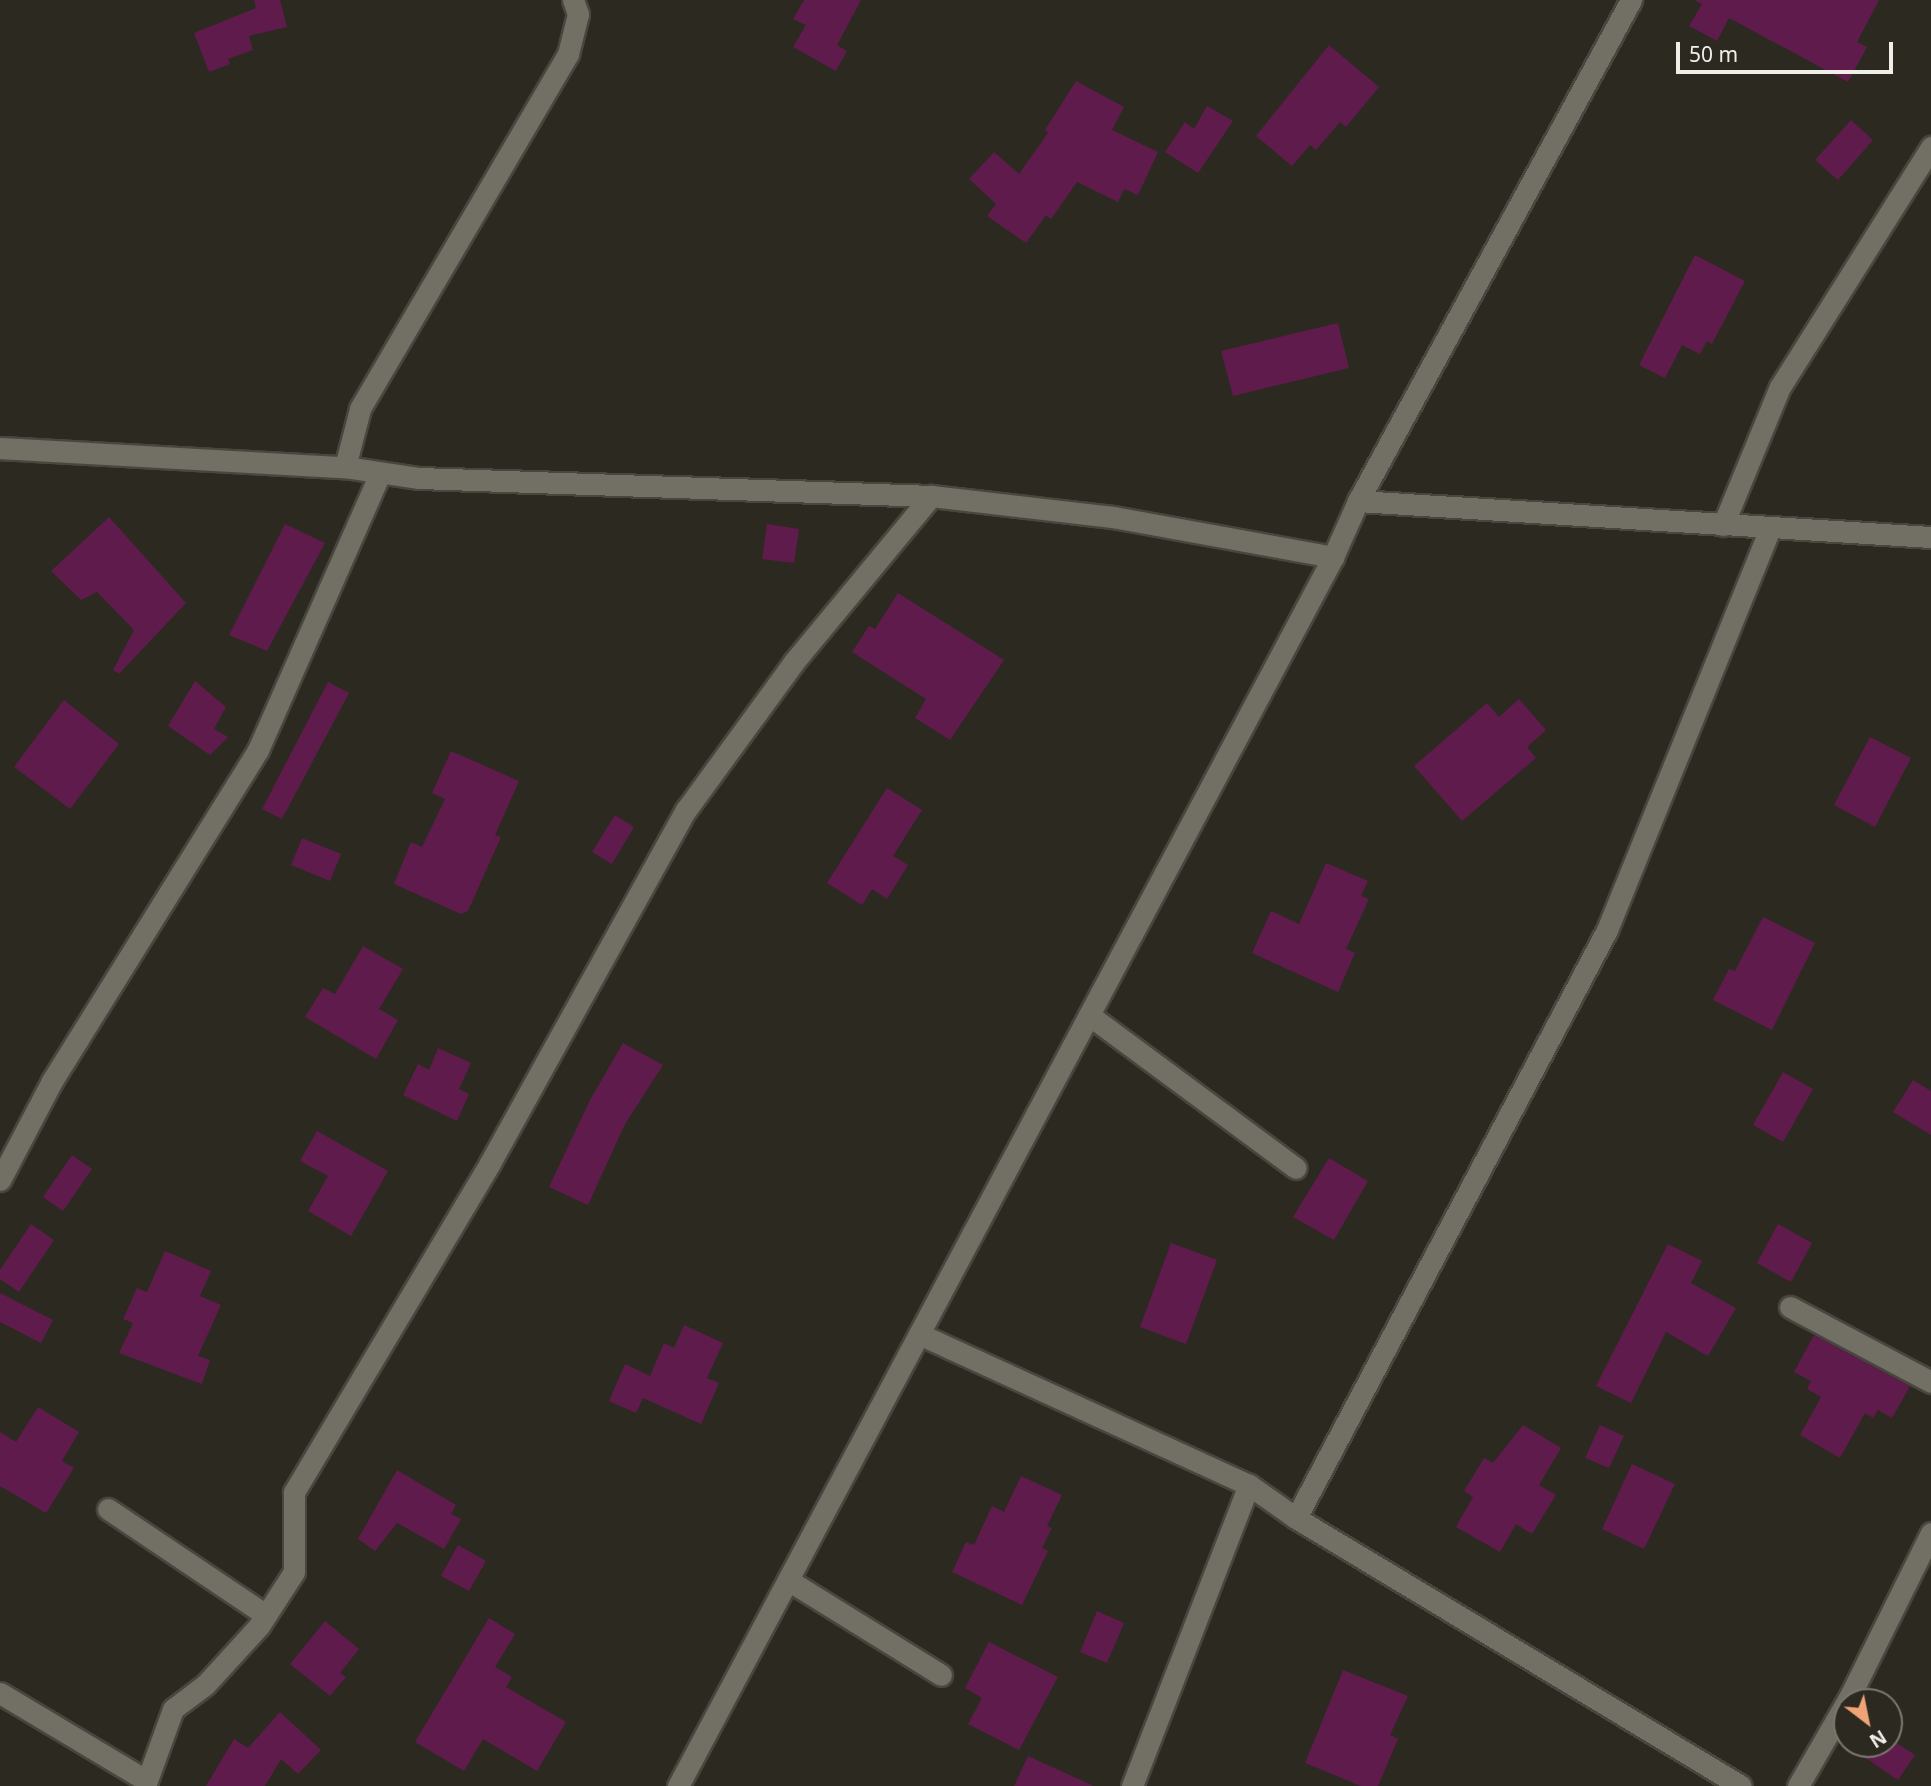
<!DOCTYPE html>
<html>
<head>
<meta charset="utf-8">
<style>
	body { margin:0 }
	#map { position:relative; width:1931px; height:1786px; overflow:hidden; background:#2b2920; font-family:"Noto Sans",sans-serif }
	div>[style] { position:absolute }
	[style*='--x'] { left:calc(var(--x)*1px); top:calc(var(--y)*1px); width:calc(var(--w)*1px); rotate:calc(var(--a)*1deg) }
	.building>* { inset:0; background:#601b4d }
	.roads { filter:drop-shadow(2px 0 #48463f) drop-shadow(-2px 0 #48463f) drop-shadow(0 2px #48463f) drop-shadow(0 -2px #48463f) }
	.minor>* { height:21px; margin:-10.5px; padding:0 10.5px; transform-origin:10.5px; border-radius:10.5px; background:#726f65 }
	span { translate:-50% -50%; white-space:nowrap; text-align:center; line-height:1.15; -webkit-text-stroke:5px #2b2920; paint-order:stroke }
	.north { position:absolute; left:1833px; top:1688px; width:70px; height:70px; box-sizing:border-box; background:#2b2920; border:2px solid #7a7870; border-radius:50%; rotate:148deg; font-size:19px; font-weight:700; line-height:28px; text-align:center; color:#f0eee9 }
	.north::after { content:''; display:block; margin:auto; width:24px; height:32px; background:#efa376; clip-path:polygon(50% 0,100% 100%,50% 72%,0 100%) }
	.scale { position:absolute; left:1676px; top:42px; width:217px; height:32px; box-sizing:border-box; border:4px solid #f0eee9; border-top:0; padding-left:9px; font-size:21px; line-height:24px; white-space:nowrap; color:#f0eee9; -webkit-text-stroke:5px #2b2920; paint-order:stroke }
</style>
</head>
<body>
<div id="map">
	<div class="building">
		<div style="clip-path:polygon(254px 0,280px 0,287px 27px,249px 36px,253px 50px,228px 59px,230px 64px,209px 72px,194px 33px,256px 8px)"></div>
		<div style="clip-path:polygon(804px 0,861px 0,837px 45px,847px 51px,836px 71px,793px 47px,806px 25px,793px 19px)"></div>
		<div style="clip-path:polygon(1694px 0,1879px 0,1857px 42px,1867px 47px,1848px 82px,1729px 18px,1717px 41px,1689px 26px,1702px 4px)"></div>
		<div style="clip-path:polygon(1329px 45px,1379px 87px,1346px 127px,1340px 122px,1316px 150px,1310px 145px,1292px 166px,1256px 136px)"></div>
		<div style="clip-path:polygon(1076px 81px,1124px 107px,1112px 130px,1158px 152px,1138px 195px,1124px 189px,1118px 202px,1077px 182px,1051px 219px,1046px 215px,1026px 243px,987px 216px,996px 204px,969px 179px,994px 152px,1019px 174px,1048px 133px,1045px 130px)"></div>
		<div style="clip-path:polygon(1207px 106px,1233px 121px,1198px 173px,1165px 152px,1185px 122px,1194px 129px)"></div>
		<div style="clip-path:polygon(1851px 120px,1873px 140px,1838px 180px,1815px 160px)"></div>
		<div style="clip-path:polygon(1695px 255px,1745px 281px,1712px 344px,1707px 341px,1700px 354px,1682px 345px,1665px 378px,1639px 365px)"></div>
		<div style="clip-path:polygon(1338px 323px,1349px 368px,1233px 396px,1221px 351px)"></div>
		<div style="clip-path:polygon(109px 517px,186px 603px,119px 674px,113px 670px,134px 630px,97px 592px,81px 600px,51px 571px)"></div>
		<div style="clip-path:polygon(285px 524px,325px 543px,267px 651px,229px 635px)"></div>
		<div style="clip-path:polygon(767px 524px,799px 529px,794px 563px,762px 559px)"></div>
		<div style="clip-path:polygon(898px 593px,1004px 660px,950px 740px,915px 718px,926px 699px,852px 652px,869px 626px,875px 629px)"></div>
		<div style="clip-path:polygon(195px 681px,226px 707px,214px 729px,228px 737px,210px 755px,168px 726px)"></div>
		<div style="clip-path:polygon(328px 682px,349px 693px,282px 819px,262px 809px)"></div>
		<div style="clip-path:polygon(1519px 699px,1546px 730px,1527px 747px,1536px 758px,1462px 821px,1414px 766px,1487px 703px,1499px 717px)"></div>
		<div style="clip-path:polygon(64px 700px,119px 744px,70px 809px,14px 767px)"></div>
		<div style="clip-path:polygon(1870px 737px,1911px 758px,1875px 827px,1834px 805px)"></div>
		<div style="clip-path:polygon(451px 751px,519px 781px,495px 835px,501px 837px,468px 911px,461px 914px,394px 884px,411px 842px,422px 847px,445px 799px,432px 793px)"></div>
		<div style="clip-path:polygon(887px 788px,922px 810px,893px 856px,908px 865px,887px 899px,872px 889px,862px 905px,827px 883px)"></div>
		<div style="clip-path:polygon(615px 815px,634px 827px,612px 864px,592px 852px)"></div>
		<div style="clip-path:polygon(302px 838px,341px 854px,330px 881px,291px 865px)"></div>
		<div style="clip-path:polygon(1326px 863px,1368px 881px,1361px 896px,1369px 899px,1346px 949px,1355px 953px,1338px 992px,1252px 953px,1271px 911px,1299px 924px)"></div>
		<div style="clip-path:polygon(1763px 917px,1815px 943px,1772px 1030px,1713px 1000px,1729px 969px,1735px 971px)"></div>
		<div style="clip-path:polygon(363px 946px,403px 969px,379px 1009px,398px 1020px,376px 1059px,305px 1017px,323px 988px,335px 994px)"></div>
		<div style="clip-path:polygon(623px 1043px,663px 1065px,625px 1124px,588px 1205px,549px 1187px,590px 1100px)"></div>
		<div style="clip-path:polygon(438px 1048px,471px 1063px,459px 1089px,469px 1094px,457px 1121px,403px 1095px,418px 1064px,429px 1070px)"></div>
		<div style="clip-path:polygon(1783px 1072px,1813px 1089px,1783px 1142px,1753px 1125px)"></div>
		<div style="clip-path:polygon(1913px 1080px,1931px 1091px,1931px 1135px,1893px 1112px)"></div>
		<div style="clip-path:polygon(317px 1131px,388px 1171px,351px 1236px,308px 1211px,328px 1176px,300px 1161px)"></div>
		<div style="clip-path:polygon(72px 1155px,92px 1169px,63px 1211px,43px 1197px)"></div>
		<div style="clip-path:polygon(1329px 1158px,1368px 1181px,1334px 1240px,1293px 1217px)"></div>
		<div style="clip-path:polygon(31px 1224px,54px 1240px,19px 1292px,0 1279px,0 1270px)"></div>
		<div style="clip-path:polygon(1778px 1224px,1812px 1243px,1791px 1282px,1757px 1263px)"></div>
		<div style="clip-path:polygon(1171px 1243px,1217px 1260px,1186px 1344px,1140px 1327px)"></div>
		<div style="clip-path:polygon(1668px 1244px,1702px 1261px,1691px 1283px,1736px 1308px,1708px 1356px,1666px 1332px,1631px 1403px,1596px 1386px)"></div>
		<div style="clip-path:polygon(165px 1251px,211px 1271px,200px 1296px,221px 1305px,198px 1356px,210px 1360px,202px 1384px,119px 1353px,133px 1323px,123px 1319px,137px 1288px,147px 1292px)"></div>
		<div style="clip-path:polygon(0 1293px,53px 1320px,41px 1343px,0 1322px)"></div>
		<div style="clip-path:polygon(684px 1325px,723px 1343px,707px 1378px,719px 1383px,701px 1424px,643px 1398px,636px 1413px,609px 1401px,625px 1364px,650px 1376px,664px 1343px,674px 1348px)"></div>
		<div style="clip-path:polygon(1814px 1335px,1910px 1386px,1892px 1418px,1878px 1410px,1873px 1418px,1865px 1413px,1840px 1458px,1800px 1435px,1821px 1397px,1807px 1389px,1811px 1381px,1794px 1372px)"></div>
		<div style="clip-path:polygon(38px 1407px,79px 1432px,62px 1461px,74px 1468px,46px 1513px,0 1486px,0 1432px,16px 1442px)"></div>
		<div style="clip-path:polygon(1523px 1425px,1561px 1448px,1539px 1485px,1556px 1495px,1532px 1534px,1516px 1524px,1500px 1552px,1456px 1527px,1473px 1497px,1464px 1491px,1484px 1458px,1493px 1463px)"></div>
		<div style="clip-path:polygon(1600px 1425px,1624px 1436px,1609px 1468px,1585px 1458px)"></div>
		<div style="clip-path:polygon(1632px 1464px,1675px 1484px,1644px 1549px,1602px 1529px)"></div>
		<div style="clip-path:polygon(397px 1470px,456px 1505px,451px 1514px,461px 1519px,444px 1549px,397px 1523px,375px 1551px,358px 1539px)"></div>
		<div style="clip-path:polygon(1021px 1476px,1062px 1495px,1047px 1526px,1052px 1528px,1042px 1548px,1048px 1551px,1022px 1605px,952px 1572px,966px 1542px,974px 1545px,992px 1506px,1004px 1512px)"></div>
		<div style="clip-path:polygon(458px 1545px,486px 1561px,469px 1591px,441px 1576px)"></div>
		<div style="clip-path:polygon(1097px 1611px,1124px 1623px,1107px 1663px,1080px 1652px)"></div>
		<div style="clip-path:polygon(489px 1618px,515px 1634px,495px 1667px,512px 1677px,506px 1687px,566px 1722px,537px 1771px,483px 1739px,464px 1771px,415px 1742px)"></div>
		<div style="clip-path:polygon(325px 1621px,359px 1649px,340px 1673px,346px 1677px,330px 1696px,290px 1664px)"></div>
		<div style="clip-path:polygon(989px 1642px,1058px 1677px,1019px 1750px,968px 1724px,982px 1698px,965px 1688px)"></div>
		<div style="clip-path:polygon(1343px 1670px,1408px 1696px,1390px 1735px,1398px 1739px,1378px 1786px,1361px 1786px,1305px 1763px)"></div>
		<div style="clip-path:polygon(280px 1712px,321px 1750px,298px 1774px,281px 1759px,265px 1786px,206px 1786px,234px 1739px,248px 1748px)"></div>
		<div style="clip-path:polygon(1845px 1744px,1898px 1744px,1915px 1755px,1898px 1780px)"></div>
		<div style="clip-path:polygon(1028px 1756px,1094px 1786px,1014px 1786px)"></div>
	</div>
	<div class="roads">
		<div class="minor">
			<div style="--x:573;--y:0;--w:15;--a:70"></div>
			<div style="--x:578;--y:14;--w:41;--a:104"></div>
			<div style="--x:568;--y:54;--w:411;--a:120.4"></div>
			<div style="--x:360;--y:409;--w:60;--a:104.5"></div>
			<div style="--x:345;--y:467;--w:75;--a:8.5"></div>
			<div style="--x:419;--y:478;--w:512;--a:2.01"></div>
			<div style="--x:931;--y:496;--w:183;--a:6.6"></div>
			<div style="--x:1113;--y:517;--w:224;--a:10.3"></div>
			<div style="--x:0;--y:448;--w:346;--a:3.2"></div>
			<div style="--x:1358;--y:501;--w:574;--a:3.6"></div>
			<div style="--x:1723;--y:525;--w:149;--a:-67.6"></div>
			<div style="--x:1780;--y:387;--w:284;--a:-57.8"></div>
			<div style="--x:1089;--y:1015;--w:257;--a:36.5"></div>
			<div style="--x:0;--y:1180;--w:112;--a:-62.3"></div>
			<div style="--x:52;--y:1081;--w:390;--a:-58.1"></div>
			<div style="--x:258;--y:750;--w:303;--a:-66.2"></div>
			<div style="--x:1790;--y:1307;--w:160;--a:28"></div>
			<div style="--x:919;--y:1334;--w:363;--a:24.6"></div>
			<div style="--x:1249;--y:1485;--w:57;--a:35.1"></div>
			<div style="--x:1296;--y:1518;--w:519;--a:31.06"></div>
			<div style="--x:108;--y:1509;--w:190;--a:33.9"></div>
			<div style="--x:1296;--y:1518;--w:665;--a:-62.13"></div>
			<div style="--x:1607;--y:930;--w:434;--a:-67.9"></div>
			<div style="--x:788;--y:1580;--w:180;--a:31.8"></div>
			<div style="--x:0;--y:1693;--w:171;--a:30.9"></div>
			<div style="--x:145;--y:1786;--w:82;--a:-70"></div>
			<div style="--x:173;--y:1709;--w:41;--a:-37.1"></div>
			<div style="--x:206;--y:1684;--w:79;--a:-47.6"></div>
			<div style="--x:259;--y:1626;--w:64;--a:-57.1"></div>
			<div style="--x:294;--y:1572;--w:80;--a:-90"></div>
			<div style="--x:294;--y:1492;--w:383;--a:-59.2"></div>
			<div style="--x:490;--y:1163;--w:404;--a:-61"></div>
			<div style="--x:686;--y:810;--w:182;--a:-53.9"></div>
			<div style="--x:793;--y:663;--w:217;--a:-50.4"></div>
			<div style="--x:678;--y:1786;--w:1393;--a:-61.94"></div>
			<div style="--x:1333;--y:557;--w:61;--a:-65.9"></div>
			<div style="--x:1358;--y:501;--w:571;--a:-61.41"></div>
			<div style="--x:1132;--y:1786;--w:323;--a:-68.8"></div>
			<div style="--x:1798;--y:1786;--w:104;--a:-60"></div>
			<div style="--x:1850;--y:1696;--w:182;--a:-63.6"></div>
		</div>
	</div>
	<div class="north">N</div>
	<div class="scale">50 m</div>
</div>
</body>
</html>
